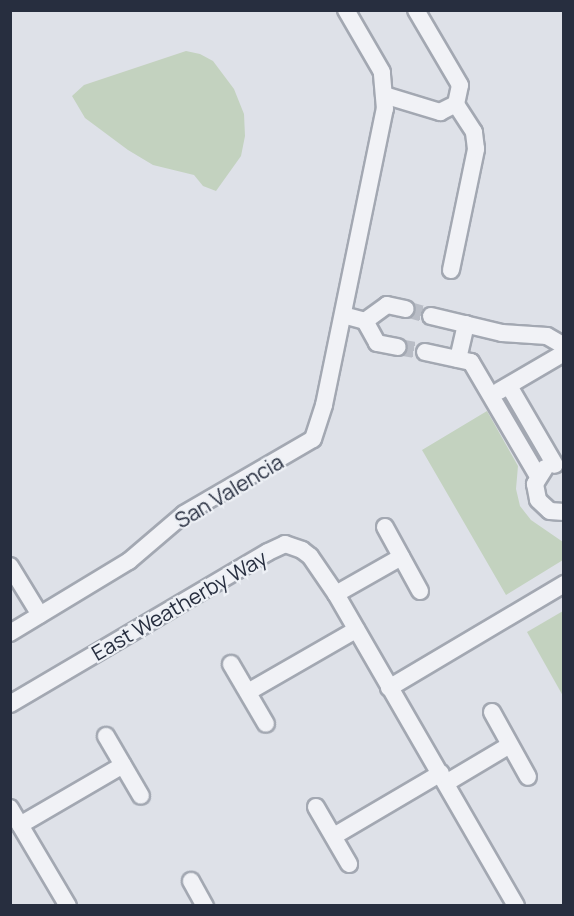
<!DOCTYPE html>
<html>
<head>
<meta charset="utf-8">
<style>
	body { margin:0 }
	#map { position:relative; width:574px; height:916px; overflow:hidden; background:#dee1e8; font-family:Manrope,sans-serif }
	div>[style] { position:absolute }
	[style*='--x'] { left:calc(var(--x)*1px); top:calc(var(--y)*1px); width:calc(var(--w)*1px); rotate:calc(var(--a)*1deg) }
	.green>* { inset:0; background:#c3d2bf }
	.minor-tunnel>* { height:16px; margin-top:-8px; transform-origin:0; background:repeating-linear-gradient(90deg,#b9bdc6 0 16px,transparent 0 24px) }
	.roads { filter:drop-shadow(2px 0 #a3a8b2) drop-shadow(-2px 0 #a3a8b2) drop-shadow(0 2px #a3a8b2) drop-shadow(0 -2px #a3a8b2) }
	.minor>* { height:16px; margin:-8px; padding:0 8px; transform-origin:8px; border-radius:8px; background:#f1f2f6 }
	span { translate:-50% -50%; white-space:nowrap; text-align:center; line-height:1.15; -webkit-text-stroke:4.5px #edf0f5; paint-order:stroke }
	.street-label { font-size:21px; color:#272e3f }
	.frame { position:absolute; inset:0; border:12px solid #272e3f; pointer-events:none }
</style>
</head>
<body>
<div id="map">
	<div class="green">
		<div style="clip-path:polygon(186px 51px,200px 54px,213px 61px,234px 89px,244px 114px,245px 136px,241px 156px,216px 191px,203px 186px,194px 175px,153px 165px,128px 150px,85px 118px,72px 96px,84px 85px)"></div>
		<div style="clip-path:polygon(487px 411px,518px 466px,516px 489px,520px 506px,531px 520px,563px 542px,563px 560px,506px 595px,422px 450px)"></div>
		<div style="clip-path:polygon(563px 611px,563px 696px,527px 632px)"></div>
	</div>
	<div class="minor-tunnel">
		<div style="--x:406;--y:309;--w:26;--a:16"></div>
		<div style="--x:398;--y:347;--w:27;--a:10"></div>
	</div>
	<div class="roads">
		<div class="minor">
			<div style="--x:384;--y:95;--w:59;--a:16.9"></div>
			<div style="--x:440;--y:112;--w:18;--a:-27"></div>
			<div style="--x:456;--y:104;--w:19;--a:-78"></div>
			<div style="--x:460;--y:85;--w:87;--a:-120.4"></div>
			<div style="--x:451;--y:270;--w:124;--a:-78.3"></div>
			<div style="--x:476;--y:149;--w:17;--a:-97"></div>
			<div style="--x:474;--y:132;--w:33;--a:-123"></div>
			<div style="--x:343;--y:315;--w:23;--a:15"></div>
			<div style="--x:365;--y:321;--w:25;--a:61"></div>
			<div style="--x:377;--y:343;--w:21;--a:11"></div>
			<div style="--x:431;--y:316;--w:73;--a:13.5"></div>
			<div style="--x:502;--y:333;--w:45;--a:3.8"></div>
			<div style="--x:547;--y:336;--w:20;--a:30"></div>
			<div style="--x:365;--y:321;--w:27;--a:-36"></div>
			<div style="--x:387;--y:305;--w:19;--a:12"></div>
			<div style="--x:425;--y:352;--w:47;--a:12.3"></div>
			<div style="--x:471;--y:362;--w:132;--a:59.6"></div>
			<div style="--x:458;--y:359;--w:36;--a:-77"></div>
			<div style="--x:509;--y:386;--w:91;--a:59.8"></div>
			<div style="--x:499;--y:391;--w:75;--a:-30.3"></div>
			<div style="--x:545;--y:468;--w:19;--a:122"></div>
			<div style="--x:535;--y:484;--w:16;--a:79"></div>
			<div style="--x:538;--y:500;--w:16;--a:43"></div>
			<div style="--x:550;--y:511;--w:14;--a:4"></div>
			<div style="--x:385;--y:527;--w:73;--a:61.3"></div>
			<div style="--x:10;--y:566;--w:57;--a:58.5"></div>
			<div style="--x:336;--y:594;--w:75;--a:-29.6"></div>
			<div style="--x:10;--y:633;--w:139;--a:-31.2"></div>
			<div style="--x:129;--y:561;--w:72;--a:-40.5"></div>
			<div style="--x:184;--y:514;--w:149;--a:-30.2"></div>
			<div style="--x:313;--y:439;--w:36;--a:-72"></div>
			<div style="--x:324;--y:405;--w:302;--a:-78.4"></div>
			<div style="--x:385;--y:109;--w:37;--a:-95"></div>
			<div style="--x:382;--y:72;--w:72;--a:-120.1"></div>
			<div style="--x:231;--y:664;--w:69;--a:59.7"></div>
			<div style="--x:389;--y:688;--w:204;--a:-30.7"></div>
			<div style="--x:248;--y:692;--w:125;--a:-29.9"></div>
			<div style="--x:10;--y:704;--w:299;--a:-30.5"></div>
			<div style="--x:268;--y:552;--w:19;--a:-25"></div>
			<div style="--x:285;--y:544;--w:18;--a:19"></div>
			<div style="--x:302;--y:550;--w:10;--a:37"></div>
			<div style="--x:310;--y:556;--w:46;--a:55.6"></div>
			<div style="--x:336;--y:594;--w:360;--a:60"></div>
			<div style="--x:492;--y:712;--w:74;--a:61"></div>
			<div style="--x:106;--y:736;--w:69;--a:59.7"></div>
			<div style="--x:446;--y:783;--w:74;--a:-30.7"></div>
			<div style="--x:316;--y:807;--w:66;--a:59.9"></div>
			<div style="--x:10;--y:808;--w:114;--a:59.4"></div>
			<div style="--x:20;--y:825;--w:119;--a:-30.2"></div>
			<div style="--x:334;--y:836;--w:124;--a:-30.5"></div>
			<div style="--x:191;--y:881;--w:29;--a:61"></div>
		</div>
	</div>
	<div class="street-label">
		<span style="left:229px;top:491px;rotate:-31deg">San Valencia</span>
		<span style="left:179px;top:605px;rotate:-30deg">East Weatherby Way</span>
	</div>
	<div class="frame"></div>
</div>
</body>
</html>
